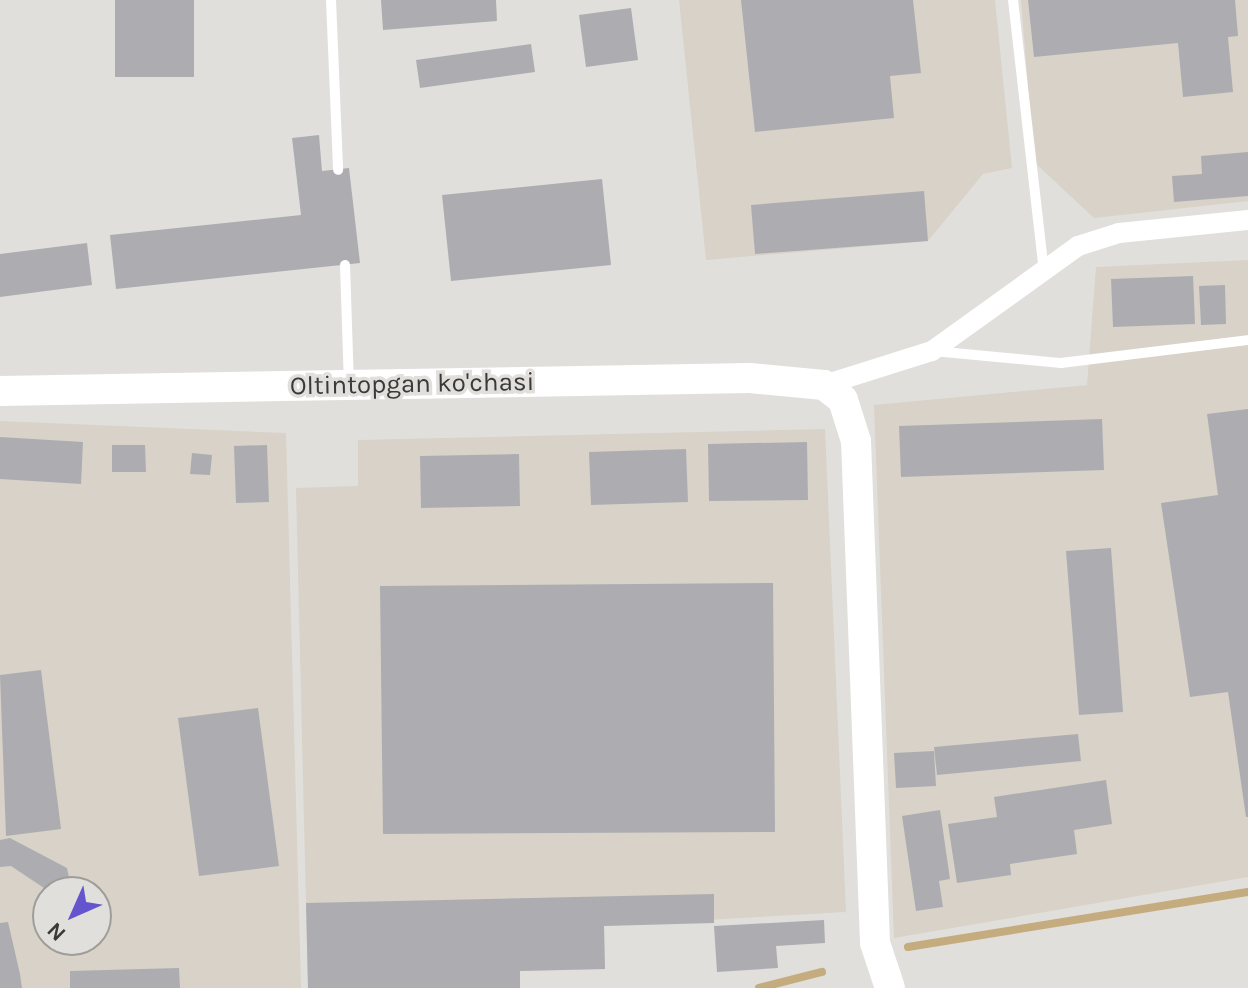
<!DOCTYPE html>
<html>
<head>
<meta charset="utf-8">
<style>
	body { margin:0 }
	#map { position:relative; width:1248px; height:988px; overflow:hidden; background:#e1dfdc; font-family:Karla,sans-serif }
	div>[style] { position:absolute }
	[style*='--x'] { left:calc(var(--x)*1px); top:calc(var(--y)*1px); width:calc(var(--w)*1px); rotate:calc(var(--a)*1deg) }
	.built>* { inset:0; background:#d8d2c8 }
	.stream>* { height:8px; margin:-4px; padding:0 4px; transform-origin:4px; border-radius:4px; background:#c5ac7e }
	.building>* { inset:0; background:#adadb1 }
	.lane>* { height:10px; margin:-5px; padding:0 5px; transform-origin:5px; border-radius:5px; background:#fff }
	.street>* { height:20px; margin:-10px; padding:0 10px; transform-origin:10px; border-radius:10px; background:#fff }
	.secondary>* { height:30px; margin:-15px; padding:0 15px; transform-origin:15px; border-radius:15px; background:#fff }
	span { translate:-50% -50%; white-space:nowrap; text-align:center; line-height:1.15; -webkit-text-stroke:7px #e1dfdc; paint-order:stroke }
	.street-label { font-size:26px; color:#3a3938 }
	.north { position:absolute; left:32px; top:876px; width:80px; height:80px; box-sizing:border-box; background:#e1dfdc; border:2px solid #9e9d9a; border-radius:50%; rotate:225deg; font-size:22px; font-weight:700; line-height:32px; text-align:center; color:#3a3938 }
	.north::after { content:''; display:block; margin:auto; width:28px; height:36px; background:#6455ce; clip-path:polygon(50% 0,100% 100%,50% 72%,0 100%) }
</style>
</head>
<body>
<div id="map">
	<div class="built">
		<div style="clip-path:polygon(679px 0,995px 0,1012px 168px,983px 174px,928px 241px,706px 260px)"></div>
		<div style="clip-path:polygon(1021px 0,1248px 0,1248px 201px,1094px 218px,1034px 162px)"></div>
		<div style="clip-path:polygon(1248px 260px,1248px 877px,894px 938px,874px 405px,1087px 385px,1096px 267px)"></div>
		<div style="clip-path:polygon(evenodd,0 421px,286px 433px,301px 988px,0 988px,0 421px,48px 892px,96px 892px,96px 940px,48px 940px,48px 892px)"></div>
		<div style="clip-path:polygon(825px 429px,846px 912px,604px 926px,605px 969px,520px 971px,520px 988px,308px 988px,296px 488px,358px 486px,358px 440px)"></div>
	</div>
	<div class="stream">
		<div style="--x:908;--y:947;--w:344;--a:-9.2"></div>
		<div style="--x:759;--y:988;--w:65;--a:-14.3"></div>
	</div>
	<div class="building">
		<div style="clip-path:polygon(115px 0,194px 0,194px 77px,115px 77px)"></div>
		<div style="clip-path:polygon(381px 0,496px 0,497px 21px,383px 30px)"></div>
		<div style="clip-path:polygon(741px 0,913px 0,921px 73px,890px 76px,894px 118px,755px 132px)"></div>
		<div style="clip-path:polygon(1028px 0,1235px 0,1238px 36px,1228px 37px,1233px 92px,1183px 97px,1178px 43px,1034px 57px)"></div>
		<div style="clip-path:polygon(631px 8px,638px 60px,586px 67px,579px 15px)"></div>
		<div style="clip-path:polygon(531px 44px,535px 72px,420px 88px,416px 60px)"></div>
		<div style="clip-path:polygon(319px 135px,322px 171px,349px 168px,360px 263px,116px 289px,110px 235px,301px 215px,292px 138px)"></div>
		<div style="clip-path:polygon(1248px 152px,1248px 196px,1174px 202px,1172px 176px,1202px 174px,1201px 156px)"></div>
		<div style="clip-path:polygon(602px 179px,611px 265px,451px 281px,442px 195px)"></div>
		<div style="clip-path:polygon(924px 191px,928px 241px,755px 254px,751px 205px)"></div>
		<div style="clip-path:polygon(87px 243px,92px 285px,0 297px,0 254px)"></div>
		<div style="clip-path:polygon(1193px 276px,1195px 324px,1113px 327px,1111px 279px)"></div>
		<div style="clip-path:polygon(1225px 285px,1226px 324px,1201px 325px,1199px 286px)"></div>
		<div style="clip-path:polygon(1248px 409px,1248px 817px,1246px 817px,1228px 692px,1190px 697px,1161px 503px,1218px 495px,1207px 414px)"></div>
		<div style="clip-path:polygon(1102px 419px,1104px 470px,901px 477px,899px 426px)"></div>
		<div style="clip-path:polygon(0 437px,83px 442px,81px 484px,0 479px)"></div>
		<div style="clip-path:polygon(807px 442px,808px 500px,709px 501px,708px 444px)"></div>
		<div style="clip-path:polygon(112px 445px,145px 445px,146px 472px,112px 472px)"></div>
		<div style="clip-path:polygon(267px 445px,269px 502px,236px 503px,234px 446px)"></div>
		<div style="clip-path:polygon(686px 449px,688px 502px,591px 505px,589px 452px)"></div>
		<div style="clip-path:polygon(192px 453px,212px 455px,210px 475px,190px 474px)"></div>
		<div style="clip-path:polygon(519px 454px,520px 506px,421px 508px,420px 456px)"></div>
		<div style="clip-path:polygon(1111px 548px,1123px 712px,1079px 715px,1066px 551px)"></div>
		<div style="clip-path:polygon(773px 583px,775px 832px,383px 834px,380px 586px)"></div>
		<div style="clip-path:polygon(41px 670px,61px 829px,6px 836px,0 675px)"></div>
		<div style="clip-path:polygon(258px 708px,279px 866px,199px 876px,178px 718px)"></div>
		<div style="clip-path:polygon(1078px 734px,1081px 761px,937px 775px,934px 747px)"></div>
		<div style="clip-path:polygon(934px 751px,936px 786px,896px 788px,894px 753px)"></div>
		<div style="clip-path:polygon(1106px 780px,1112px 824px,1074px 830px,1077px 854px,1010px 864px,1011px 875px,957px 883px,948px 824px,997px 817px,994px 797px)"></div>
		<div style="clip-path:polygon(940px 810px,950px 879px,939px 881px,943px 907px,916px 911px,902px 816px)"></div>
		<div style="clip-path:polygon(10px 838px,67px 868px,72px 892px,50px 892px,11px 866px,0 867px,0 840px)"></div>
		<div style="clip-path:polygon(714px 894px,714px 923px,604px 926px,605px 969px,520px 971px,520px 988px,308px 988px,306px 903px)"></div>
		<div style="clip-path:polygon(824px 920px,825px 943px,776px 946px,778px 968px,717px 972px,714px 926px)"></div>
		<div style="clip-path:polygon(8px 922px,20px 974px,22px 988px,0 988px,0 923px)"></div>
		<div style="clip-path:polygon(179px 968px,180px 988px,70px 988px,70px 971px)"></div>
	</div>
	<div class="lane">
		<div style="--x:331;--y:0;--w:170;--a:87.6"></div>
		<div style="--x:1013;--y:0;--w:273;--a:83.5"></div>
		<div style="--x:345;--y:265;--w:118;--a:88.1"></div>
		<div style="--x:933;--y:351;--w:129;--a:5.4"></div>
		<div style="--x:1061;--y:363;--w:188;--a:-7"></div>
	</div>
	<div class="street">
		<div style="--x:824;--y:385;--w:113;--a:-17.5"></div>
		<div style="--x:932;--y:351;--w:180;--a:-35.7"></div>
		<div style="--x:1078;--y:246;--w:43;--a:-17.6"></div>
		<div style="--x:1119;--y:233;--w:130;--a:-5.8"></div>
	</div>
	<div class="secondary">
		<div style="--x:0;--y:391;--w:750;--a:-0.99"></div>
		<div style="--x:750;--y:378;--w:74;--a:5.4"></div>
		<div style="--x:824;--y:385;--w:24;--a:38"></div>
		<div style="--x:843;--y:400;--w:43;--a:72.4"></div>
		<div style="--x:856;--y:441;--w:502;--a:87.83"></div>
		<div style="--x:875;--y:943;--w:47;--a:71.6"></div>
	</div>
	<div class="street-label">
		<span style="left:412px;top:384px;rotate:-1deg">Oltintopgan ko'chasi</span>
	</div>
	<div class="north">N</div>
</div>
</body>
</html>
